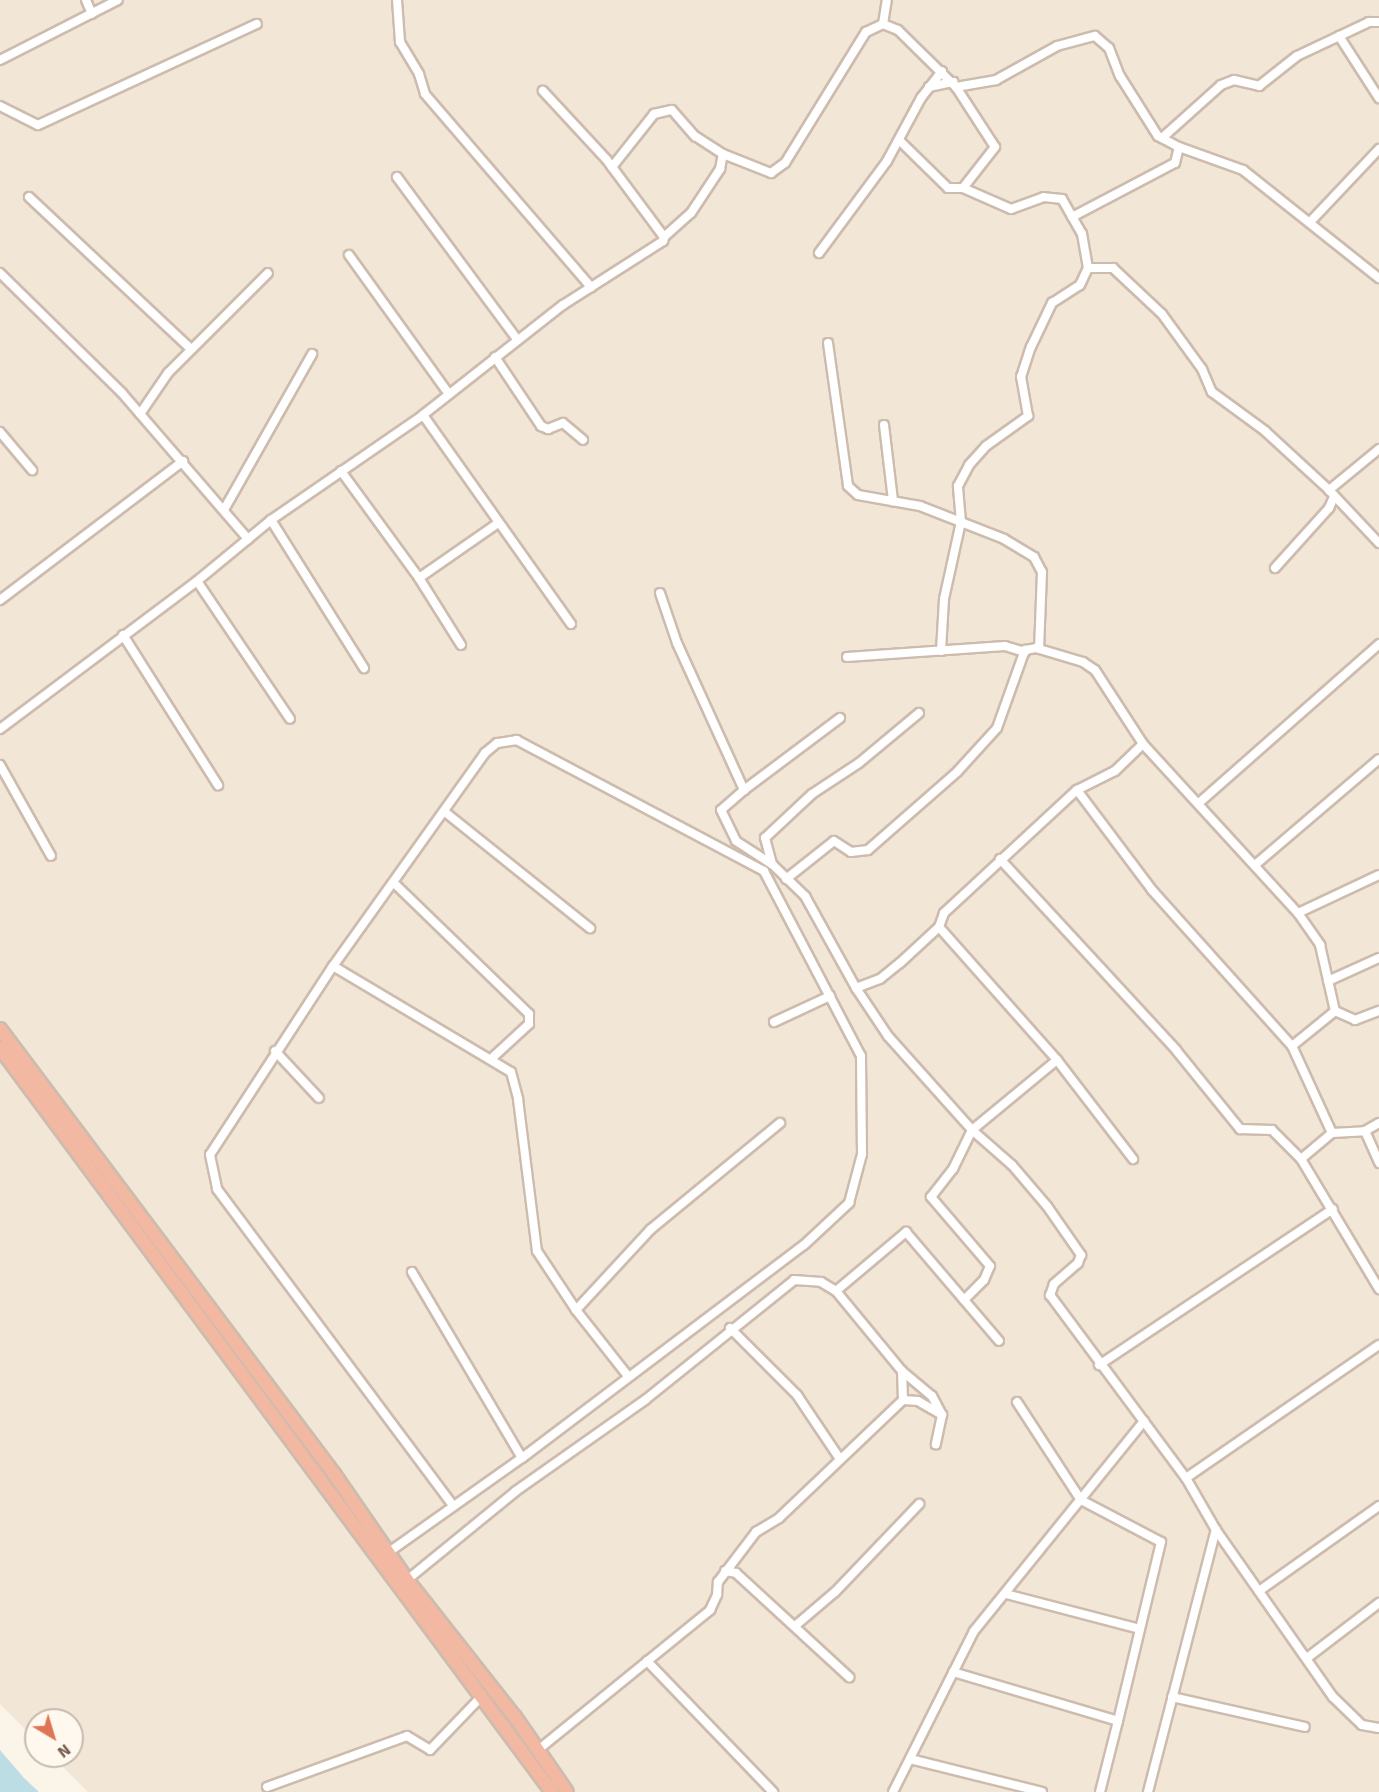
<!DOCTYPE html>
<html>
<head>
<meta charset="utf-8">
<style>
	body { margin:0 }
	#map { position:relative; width:1379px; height:1792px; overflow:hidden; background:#fbf4e8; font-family:Signika,sans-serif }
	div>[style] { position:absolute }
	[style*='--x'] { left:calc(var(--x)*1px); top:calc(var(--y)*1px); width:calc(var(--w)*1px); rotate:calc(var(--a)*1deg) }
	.residential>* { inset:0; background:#f2e6d6 }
	.water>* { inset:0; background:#bddde4 }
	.roads { filter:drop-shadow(2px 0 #cdbcae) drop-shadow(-2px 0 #cdbcae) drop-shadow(0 2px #cdbcae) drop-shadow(0 -2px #cdbcae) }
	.minor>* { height:8px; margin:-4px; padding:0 4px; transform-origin:4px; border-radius:4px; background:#fff }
	.highway>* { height:12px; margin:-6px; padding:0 6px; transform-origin:6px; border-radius:6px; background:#f2b8a2 }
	span { translate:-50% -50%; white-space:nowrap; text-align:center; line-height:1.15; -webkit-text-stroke:4.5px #fef8ee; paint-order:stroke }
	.north { position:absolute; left:24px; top:1708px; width:60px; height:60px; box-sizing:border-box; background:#fef8ee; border:2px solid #c7baae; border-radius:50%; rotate:142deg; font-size:16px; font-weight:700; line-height:24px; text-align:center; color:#745c4d }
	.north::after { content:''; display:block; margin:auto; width:21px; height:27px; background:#de7554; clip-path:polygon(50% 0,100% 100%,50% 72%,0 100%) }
</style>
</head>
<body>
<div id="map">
	<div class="residential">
		<div style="clip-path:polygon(0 0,1379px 0,1379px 1792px,88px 1792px,52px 1756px,72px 1756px,72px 1720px,36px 1720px,36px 1740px,0 1704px)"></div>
	</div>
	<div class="water">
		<div style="clip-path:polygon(0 1750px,24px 1778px,39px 1792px,0 1792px)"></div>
	</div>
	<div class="roads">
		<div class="minor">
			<div style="--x:86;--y:0;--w:15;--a:67"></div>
			<div style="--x:397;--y:0;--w:42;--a:85.9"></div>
			<div style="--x:400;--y:42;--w:37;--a:59"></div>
			<div style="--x:419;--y:74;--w:21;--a:73"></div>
			<div style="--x:425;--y:94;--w:255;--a:49.3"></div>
			<div style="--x:883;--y:24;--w:24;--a:-81"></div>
			<div style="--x:1339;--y:36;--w:74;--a:57.2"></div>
			<div style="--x:0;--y:60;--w:132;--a:-27"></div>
			<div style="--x:929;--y:87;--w:25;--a:-12"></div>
			<div style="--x:0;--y:106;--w:42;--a:26.6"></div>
			<div style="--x:38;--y:125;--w:241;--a:-24.8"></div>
			<div style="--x:1162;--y:138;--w:79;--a:-41.9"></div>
			<div style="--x:1221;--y:85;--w:14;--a:-21"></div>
			<div style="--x:1234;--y:80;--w:26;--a:13"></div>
			<div style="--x:1259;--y:86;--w:48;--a:-38.3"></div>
			<div style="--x:1297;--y:56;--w:80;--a:-25.3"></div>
			<div style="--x:1369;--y:22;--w:10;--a:0"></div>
			<div style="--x:900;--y:141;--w:67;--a:44.4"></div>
			<div style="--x:948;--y:188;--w:15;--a:0"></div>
			<div style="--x:612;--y:167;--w:68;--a:-51.6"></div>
			<div style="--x:654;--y:114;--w:18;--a:-13"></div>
			<div style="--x:672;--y:110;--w:35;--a:49"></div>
			<div style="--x:695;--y:136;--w:33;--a:33"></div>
			<div style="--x:723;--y:154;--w:52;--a:21.6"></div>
			<div style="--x:771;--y:173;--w:17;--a:-36"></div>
			<div style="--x:785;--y:163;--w:154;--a:-58.3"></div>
			<div style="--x:866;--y:32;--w:19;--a:-25"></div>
			<div style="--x:883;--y:24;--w:16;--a:22"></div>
			<div style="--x:898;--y:30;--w:81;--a:44.5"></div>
			<div style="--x:956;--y:87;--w:41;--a:-9.9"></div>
			<div style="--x:996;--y:80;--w:70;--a:-29.1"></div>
			<div style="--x:1057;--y:46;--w:39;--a:-15"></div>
			<div style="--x:1095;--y:36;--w:18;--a:41"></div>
			<div style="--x:1109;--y:48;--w:30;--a:69"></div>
			<div style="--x:1120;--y:76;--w:71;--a:57.7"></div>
			<div style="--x:1158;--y:136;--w:24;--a:28"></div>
			<div style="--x:1179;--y:147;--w:68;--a:19.8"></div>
			<div style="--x:1243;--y:170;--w:174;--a:38.5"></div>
			<div style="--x:397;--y:177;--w:202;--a:53.5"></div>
			<div style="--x:29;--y:197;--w:221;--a:43.2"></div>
			<div style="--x:1072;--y:217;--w:116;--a:-27.7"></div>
			<div style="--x:1175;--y:163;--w:16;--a:-76"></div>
			<div style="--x:1311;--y:221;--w:99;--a:-46.6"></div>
			<div style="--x:664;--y:237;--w:36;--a:-42"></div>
			<div style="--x:691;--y:213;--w:53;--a:-56.6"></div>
			<div style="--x:720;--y:169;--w:15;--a:-79"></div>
			<div style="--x:819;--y:253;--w:114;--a:-53.5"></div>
			<div style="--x:887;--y:161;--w:72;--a:-61.6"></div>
			<div style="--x:921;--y:98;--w:34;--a:-52"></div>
			<div style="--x:349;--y:255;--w:171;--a:54.3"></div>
			<div style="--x:1088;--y:268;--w:25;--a:0"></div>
			<div style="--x:1113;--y:268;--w:67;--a:43.2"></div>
			<div style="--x:1162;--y:314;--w:68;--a:54"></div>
			<div style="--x:1202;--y:369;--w:25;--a:67"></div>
			<div style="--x:1212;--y:392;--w:66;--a:36.3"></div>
			<div style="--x:1265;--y:431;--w:84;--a:42.6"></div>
			<div style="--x:0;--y:273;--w:171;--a:44.5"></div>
			<div style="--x:122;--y:393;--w:193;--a:49.2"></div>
			<div style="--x:828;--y:343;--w:144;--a:82"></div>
			<div style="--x:848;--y:486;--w:13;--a:42"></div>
			<div style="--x:858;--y:495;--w:63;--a:10.1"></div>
			<div style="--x:920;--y:506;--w:90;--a:21.4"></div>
			<div style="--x:1004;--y:539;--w:35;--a:31"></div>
			<div style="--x:1034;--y:557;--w:17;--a:62"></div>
			<div style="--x:1042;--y:572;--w:77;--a:92.2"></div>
			<div style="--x:495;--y:357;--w:83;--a:56.3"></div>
			<div style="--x:541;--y:426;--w:8;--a:23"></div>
			<div style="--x:548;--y:429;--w:16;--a:-22"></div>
			<div style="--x:563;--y:423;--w:26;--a:40"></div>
			<div style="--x:140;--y:414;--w:50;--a:-55.7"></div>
			<div style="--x:168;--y:373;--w:141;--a:-45"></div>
			<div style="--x:423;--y:415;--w:256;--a:54.7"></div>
			<div style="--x:884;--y:425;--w:77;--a:83.2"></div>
			<div style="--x:0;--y:432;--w:50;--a:49.9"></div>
			<div style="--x:1379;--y:449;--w:65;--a:140.6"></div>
			<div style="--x:1329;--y:490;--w:73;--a:46.7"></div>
			<div style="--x:341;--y:471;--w:132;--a:53.9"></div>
			<div style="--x:419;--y:578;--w:96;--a:-34.8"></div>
			<div style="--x:225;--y:508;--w:177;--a:-60.5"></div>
			<div style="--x:271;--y:520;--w:175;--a:57.9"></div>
			<div style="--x:1275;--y:568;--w:81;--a:-48"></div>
			<div style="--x:1329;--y:508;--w:12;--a:-66"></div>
			<div style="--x:419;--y:578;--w:79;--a:57.9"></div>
			<div style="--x:197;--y:581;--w:166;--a:56"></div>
			<div style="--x:660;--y:593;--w:53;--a:71.2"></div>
			<div style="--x:677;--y:643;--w:162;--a:65.5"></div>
			<div style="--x:744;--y:790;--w:30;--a:139"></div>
			<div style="--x:721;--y:810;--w:34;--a:64"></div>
			<div style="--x:736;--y:841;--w:44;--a:33"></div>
			<div style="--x:773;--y:865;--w:45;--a:44.1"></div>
			<div style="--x:805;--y:896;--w:105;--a:61"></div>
			<div style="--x:856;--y:988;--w:58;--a:56.3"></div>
			<div style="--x:888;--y:1036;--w:126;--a:48.2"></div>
			<div style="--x:972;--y:1130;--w:53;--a:41.2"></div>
			<div style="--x:1012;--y:1165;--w:54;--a:49.5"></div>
			<div style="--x:1047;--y:1206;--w:60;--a:55.2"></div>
			<div style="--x:1081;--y:1255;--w:9;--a:111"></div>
			<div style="--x:1078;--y:1263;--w:32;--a:139"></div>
			<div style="--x:1054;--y:1284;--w:12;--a:110"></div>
			<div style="--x:1050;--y:1295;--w:228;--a:53.4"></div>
			<div style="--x:1186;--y:1478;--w:60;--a:60"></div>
			<div style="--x:1216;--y:1530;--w:204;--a:55"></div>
			<div style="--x:1333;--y:1697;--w:40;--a:44"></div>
			<div style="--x:1362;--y:1725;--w:17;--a:10"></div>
			<div style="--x:0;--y:600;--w:230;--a:-37.2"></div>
			<div style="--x:123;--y:635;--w:178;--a:57.7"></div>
			<div style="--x:941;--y:651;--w:52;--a:-86.7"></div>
			<div style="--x:944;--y:599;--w:79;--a:-77.6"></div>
			<div style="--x:961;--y:522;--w:36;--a:-95"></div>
			<div style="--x:958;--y:486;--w:24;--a:-62"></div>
			<div style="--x:969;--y:465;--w:25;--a:-48"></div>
			<div style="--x:986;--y:446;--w:52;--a:-35.5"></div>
			<div style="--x:1028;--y:416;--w:40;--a:-100"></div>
			<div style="--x:1021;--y:377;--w:32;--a:-72"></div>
			<div style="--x:1031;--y:347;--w:49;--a:-64.5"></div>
			<div style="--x:1052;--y:303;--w:33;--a:-33"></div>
			<div style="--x:1080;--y:285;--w:19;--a:-65"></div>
			<div style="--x:1088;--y:268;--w:35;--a:-100"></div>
			<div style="--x:1082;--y:234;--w:40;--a:-119.7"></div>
			<div style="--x:1062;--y:199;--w:18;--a:-174"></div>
			<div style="--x:1044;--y:197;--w:35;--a:160"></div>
			<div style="--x:1011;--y:209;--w:52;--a:-156.4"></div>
			<div style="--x:963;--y:188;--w:52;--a:-52"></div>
			<div style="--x:995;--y:147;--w:72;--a:-123"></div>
			<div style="--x:847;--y:657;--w:158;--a:-4"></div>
			<div style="--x:1005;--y:646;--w:21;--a:17"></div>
			<div style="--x:0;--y:729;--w:246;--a:-36.9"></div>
			<div style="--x:197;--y:581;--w:96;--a:-39.5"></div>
			<div style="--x:271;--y:520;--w:185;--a:-34.6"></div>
			<div style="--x:423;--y:415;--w:178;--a:-38.2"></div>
			<div style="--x:563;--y:305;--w:119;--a:-32.6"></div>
			<div style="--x:663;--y:241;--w:4;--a:-76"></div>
			<div style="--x:664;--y:237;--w:97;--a:-126.6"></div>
			<div style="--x:606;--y:159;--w:93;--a:-132.8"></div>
			<div style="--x:0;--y:765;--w:104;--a:60.7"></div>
			<div style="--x:744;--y:790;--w:120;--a:-36.9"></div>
			<div style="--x:1077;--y:790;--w:125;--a:53.1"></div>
			<div style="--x:1152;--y:890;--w:210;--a:48.1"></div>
			<div style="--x:1292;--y:1046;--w:96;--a:65.3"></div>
			<div style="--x:1200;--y:802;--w:239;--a:-41.4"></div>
			<div style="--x:445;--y:812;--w:186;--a:38.7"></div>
			<div style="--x:1000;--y:859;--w:260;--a:47.3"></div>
			<div style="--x:1176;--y:1050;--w:102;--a:51"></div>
			<div style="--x:1240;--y:1129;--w:32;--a:2"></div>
			<div style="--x:1272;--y:1130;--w:41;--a:45"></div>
			<div style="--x:1301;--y:1159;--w:152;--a:59"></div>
			<div style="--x:772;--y:864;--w:27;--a:-105"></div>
			<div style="--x:765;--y:838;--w:64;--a:-43.1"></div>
			<div style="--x:812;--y:794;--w:56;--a:-33.4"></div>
			<div style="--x:859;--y:763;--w:78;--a:-39.8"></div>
			<div style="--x:1255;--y:865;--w:163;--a:-40.5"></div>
			<div style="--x:786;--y:879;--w:61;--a:-38.4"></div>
			<div style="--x:834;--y:841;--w:20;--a:33"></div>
			<div style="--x:851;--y:852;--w:17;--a:-7"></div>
			<div style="--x:868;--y:850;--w:118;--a:-41.2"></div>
			<div style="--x:957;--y:772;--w:59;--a:-47.7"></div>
			<div style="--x:997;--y:728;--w:83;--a:-70.3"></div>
			<div style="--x:1025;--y:650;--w:11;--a:-10"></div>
			<div style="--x:1036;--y:648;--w:49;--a:16.6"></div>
			<div style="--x:1083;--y:662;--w:14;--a:34"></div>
			<div style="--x:1095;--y:670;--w:88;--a:57"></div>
			<div style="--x:1143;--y:744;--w:229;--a:47.5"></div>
			<div style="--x:1298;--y:913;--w:39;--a:55"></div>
			<div style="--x:1320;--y:945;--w:68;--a:77.2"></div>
			<div style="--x:394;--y:883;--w:188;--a:44.1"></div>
			<div style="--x:529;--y:1014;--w:10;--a:90"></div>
			<div style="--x:529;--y:1024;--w:52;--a:137.4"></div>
			<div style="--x:1298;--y:913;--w:89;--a:-25.1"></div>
			<div style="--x:939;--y:927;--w:178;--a:48.4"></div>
			<div style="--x:1057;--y:1060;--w:125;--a:52.5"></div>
			<div style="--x:333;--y:966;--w:207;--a:30.8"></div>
			<div style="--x:511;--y:1072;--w:28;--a:75"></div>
			<div style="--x:518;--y:1099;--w:153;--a:82.9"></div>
			<div style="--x:537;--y:1251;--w:71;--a:56.5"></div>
			<div style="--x:576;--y:1310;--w:84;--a:51.8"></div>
			<div style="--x:1328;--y:981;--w:56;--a:-24.3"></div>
			<div style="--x:856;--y:988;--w:26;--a:-21"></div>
			<div style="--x:880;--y:979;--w:26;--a:-39"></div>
			<div style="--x:900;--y:963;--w:53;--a:-42.7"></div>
			<div style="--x:939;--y:927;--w:15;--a:-70"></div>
			<div style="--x:944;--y:913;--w:181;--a:-42.8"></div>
			<div style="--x:1077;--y:790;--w:42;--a:-26.6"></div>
			<div style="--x:1115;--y:771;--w:39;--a:-44"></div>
			<div style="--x:774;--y:1022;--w:62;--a:-24.9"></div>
			<div style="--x:1292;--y:1046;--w:55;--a:-39.1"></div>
			<div style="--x:1335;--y:1011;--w:22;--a:24"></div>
			<div style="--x:1355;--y:1020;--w:26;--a:-21"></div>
			<div style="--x:275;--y:1051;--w:64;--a:46.9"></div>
			<div style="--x:1365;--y:1131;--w:35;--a:66"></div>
			<div style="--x:1301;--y:1159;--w:40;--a:-40"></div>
			<div style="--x:1332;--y:1133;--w:33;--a:-3"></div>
			<div style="--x:1365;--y:1131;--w:16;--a:-30"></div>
			<div style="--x:412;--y:1272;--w:216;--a:59.4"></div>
			<div style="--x:836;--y:1291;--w:92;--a:-40.1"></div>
			<div style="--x:906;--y:1232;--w:143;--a:49.5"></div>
			<div style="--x:964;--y:1300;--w:28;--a:-45"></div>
			<div style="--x:984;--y:1280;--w:15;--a:-67"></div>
			<div style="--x:990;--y:1266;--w:91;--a:-130.5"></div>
			<div style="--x:931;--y:1197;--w:36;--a:-52"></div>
			<div style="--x:953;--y:1169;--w:43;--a:-64"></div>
			<div style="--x:972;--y:1130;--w:110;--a:-39.5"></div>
			<div style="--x:576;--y:1310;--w:110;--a:-47.2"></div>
			<div style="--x:651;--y:1229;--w:167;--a:-39.4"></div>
			<div style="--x:730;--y:1328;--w:95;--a:45"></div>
			<div style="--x:797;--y:1395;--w:77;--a:56.1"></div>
			<div style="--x:1099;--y:1365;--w:281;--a:-33.7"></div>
			<div style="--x:902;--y:1371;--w:29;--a:88"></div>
			<div style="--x:1017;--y:1402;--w:117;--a:56.9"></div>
			<div style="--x:1081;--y:1500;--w:90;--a:27.7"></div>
			<div style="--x:1161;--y:1542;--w:184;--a:103.5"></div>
			<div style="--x:1186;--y:1478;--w:234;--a:-34.6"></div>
			<div style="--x:389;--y:1552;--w:163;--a:-35.3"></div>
			<div style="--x:522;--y:1458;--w:353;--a:-37.1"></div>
			<div style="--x:804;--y:1245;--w:62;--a:-43"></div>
			<div style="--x:849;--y:1203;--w:51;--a:-75.1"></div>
			<div style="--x:862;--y:1154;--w:98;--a:-90.6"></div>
			<div style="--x:861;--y:1056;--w:209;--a:-117.7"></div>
			<div style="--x:764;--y:871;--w:280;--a:-152.1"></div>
			<div style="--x:517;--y:740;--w:20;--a:171"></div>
			<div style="--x:497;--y:743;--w:16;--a:140"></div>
			<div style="--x:485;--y:753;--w:262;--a:125.5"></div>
			<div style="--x:333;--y:966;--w:225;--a:123.1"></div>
			<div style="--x:210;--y:1155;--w:35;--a:78"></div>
			<div style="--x:217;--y:1189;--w:395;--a:53.3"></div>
			<div style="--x:725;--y:1571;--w:11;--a:10"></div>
			<div style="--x:736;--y:1573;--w:154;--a:42.6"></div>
			<div style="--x:407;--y:1580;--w:141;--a:-39.2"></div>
			<div style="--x:516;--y:1491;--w:158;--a:-35.2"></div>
			<div style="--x:645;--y:1400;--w:191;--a:-38.8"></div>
			<div style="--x:794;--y:1280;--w:27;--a:4"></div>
			<div style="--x:821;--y:1282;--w:17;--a:31"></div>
			<div style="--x:836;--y:1291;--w:104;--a:50.5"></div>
			<div style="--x:902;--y:1371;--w:39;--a:40"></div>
			<div style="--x:932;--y:1396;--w:21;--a:62"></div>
			<div style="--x:942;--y:1415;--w:30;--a:102"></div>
			<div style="--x:1259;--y:1591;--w:147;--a:-35.3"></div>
			<div style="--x:1006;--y:1594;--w:138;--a:14.6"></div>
			<div style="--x:795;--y:1626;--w:52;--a:-40.4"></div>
			<div style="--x:835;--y:1592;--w:122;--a:-46.3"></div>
			<div style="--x:1307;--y:1658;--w:91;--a:-37.4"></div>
			<div style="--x:647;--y:1661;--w:182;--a:46.1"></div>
			<div style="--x:953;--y:1672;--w:172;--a:16.5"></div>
			<div style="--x:1118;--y:1721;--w:73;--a:104.2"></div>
			<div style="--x:1172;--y:1697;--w:136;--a:12.7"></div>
			<div style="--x:538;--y:1750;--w:222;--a:-39.1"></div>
			<div style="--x:710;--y:1610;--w:17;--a:-65"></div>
			<div style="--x:717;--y:1595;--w:13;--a:-86"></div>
			<div style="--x:718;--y:1582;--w:63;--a:-52.8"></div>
			<div style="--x:756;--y:1532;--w:27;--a:-31"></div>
			<div style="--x:779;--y:1518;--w:171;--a:-43.6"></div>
			<div style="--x:903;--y:1400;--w:15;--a:4"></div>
			<div style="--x:918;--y:1401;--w:28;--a:30"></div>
			<div style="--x:910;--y:1759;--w:136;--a:14"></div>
			<div style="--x:267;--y:1787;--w:149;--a:-20"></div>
			<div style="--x:407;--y:1736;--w:27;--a:31"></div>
			<div style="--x:430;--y:1750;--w:75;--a:-46.1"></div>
			<div style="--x:893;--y:1792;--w:180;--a:-63.3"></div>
			<div style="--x:974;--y:1631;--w:270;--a:-51"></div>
			<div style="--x:1148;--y:1792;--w:271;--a:-75.5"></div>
		</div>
		<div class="highway">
			<div style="--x:0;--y:1029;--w:556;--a:53.11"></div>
			<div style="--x:334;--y:1474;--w:129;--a:55.4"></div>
			<div style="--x:407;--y:1580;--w:174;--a:51.8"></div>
			<div style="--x:515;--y:1717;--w:91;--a:55.3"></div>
			<div style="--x:0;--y:1048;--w:926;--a:53.43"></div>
		</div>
	</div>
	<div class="north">N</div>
</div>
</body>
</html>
